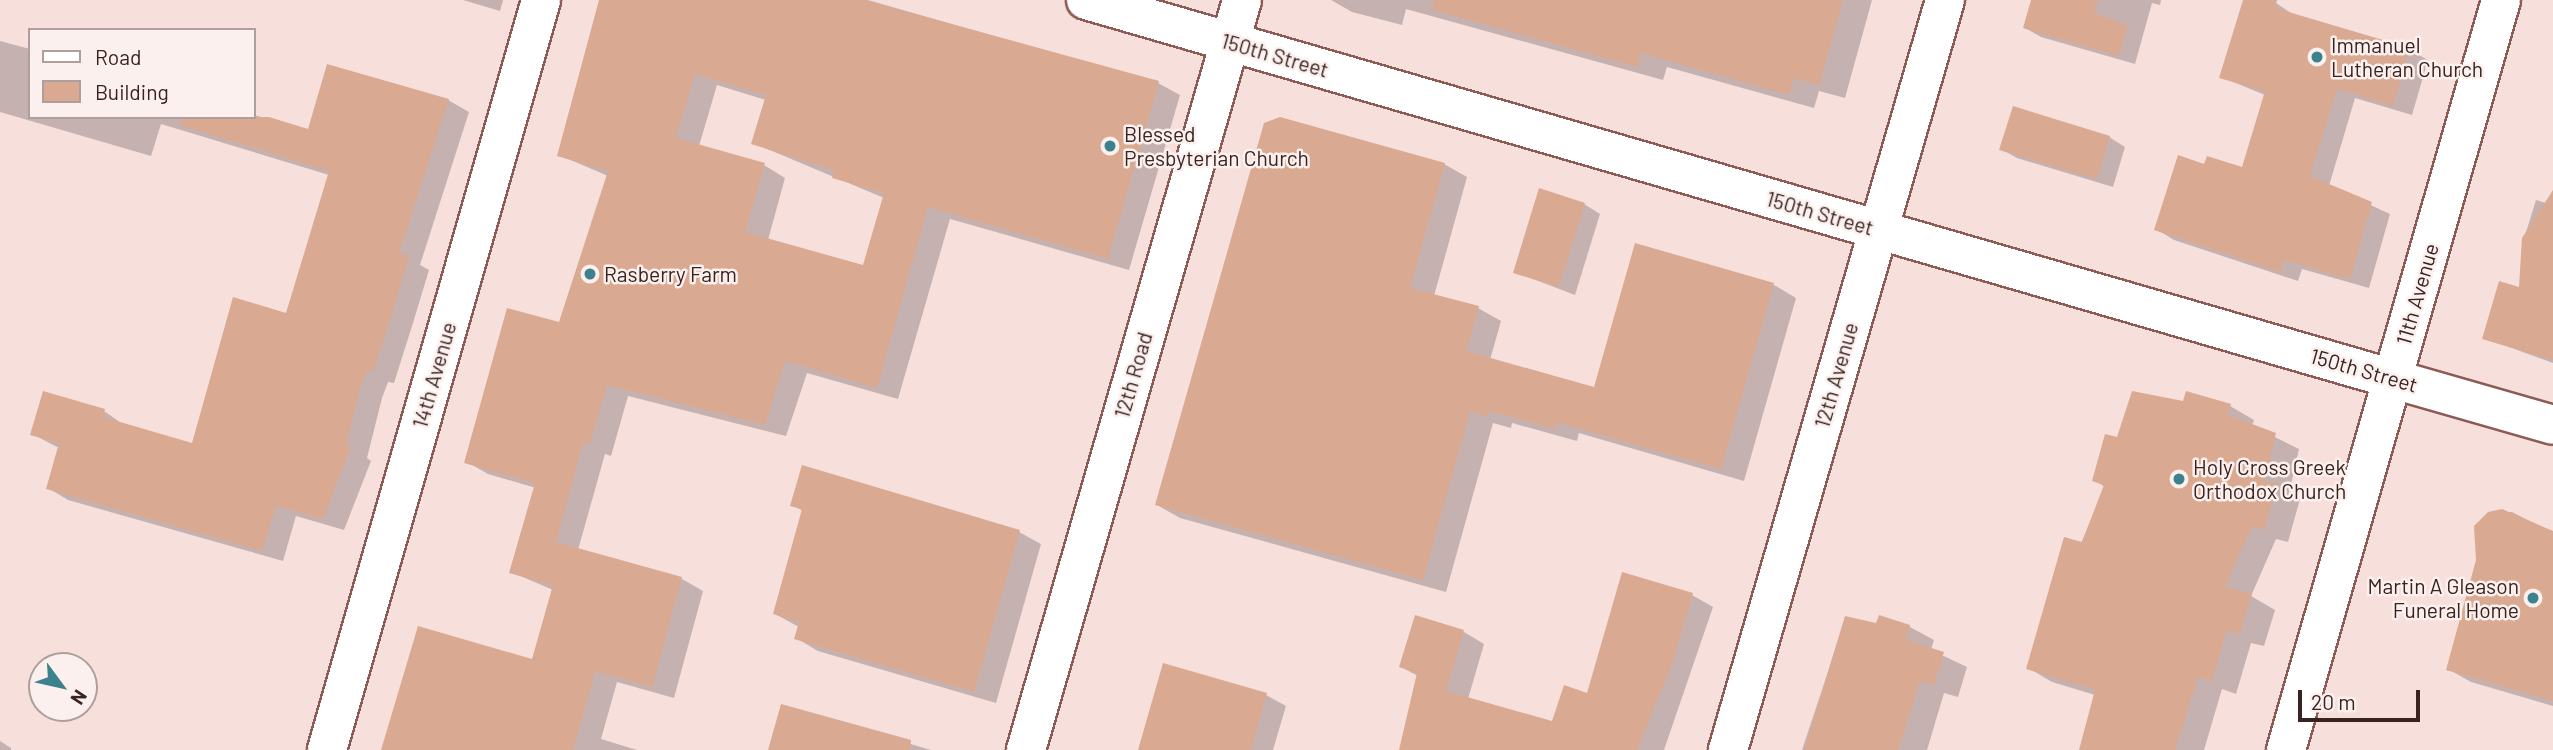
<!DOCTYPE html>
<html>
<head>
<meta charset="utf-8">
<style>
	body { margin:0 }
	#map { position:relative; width:2553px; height:750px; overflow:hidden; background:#f7dfdc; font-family:Barlow,sans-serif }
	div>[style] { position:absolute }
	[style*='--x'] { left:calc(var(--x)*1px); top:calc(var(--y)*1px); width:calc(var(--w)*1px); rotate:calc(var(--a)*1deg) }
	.shadow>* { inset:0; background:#0003 }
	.building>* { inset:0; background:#daa991 }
	.roads { filter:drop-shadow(2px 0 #8c5b55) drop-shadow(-2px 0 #8c5b55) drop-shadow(0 2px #8c5b55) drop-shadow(0 -2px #8c5b55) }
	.minor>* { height:38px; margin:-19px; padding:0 19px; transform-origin:19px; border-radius:19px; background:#fff }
	.tertiary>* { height:38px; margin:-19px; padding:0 19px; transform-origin:19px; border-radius:19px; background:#fff }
	.dots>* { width:19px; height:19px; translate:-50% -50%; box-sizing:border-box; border:4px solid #fcf0ee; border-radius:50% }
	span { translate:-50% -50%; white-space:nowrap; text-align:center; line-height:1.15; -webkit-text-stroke:5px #fcf0ee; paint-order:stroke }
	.poi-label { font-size:21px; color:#382320 }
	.left { translate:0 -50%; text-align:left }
	.right { translate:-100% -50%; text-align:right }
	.street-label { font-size:21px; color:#382320 }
	.legend { position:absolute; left:28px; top:28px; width:228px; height:91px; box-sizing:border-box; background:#fcf0ee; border:2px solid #ae9e9c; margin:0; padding:9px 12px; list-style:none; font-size:21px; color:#382320 }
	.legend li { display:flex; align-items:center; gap:14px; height:35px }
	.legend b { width:35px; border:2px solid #ae9e9c }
	.north { position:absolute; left:28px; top:652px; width:70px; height:70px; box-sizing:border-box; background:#fcf0ee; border:2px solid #ae9e9c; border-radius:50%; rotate:123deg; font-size:19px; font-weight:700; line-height:28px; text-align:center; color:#382320 }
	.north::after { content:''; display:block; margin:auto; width:24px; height:32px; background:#3b828c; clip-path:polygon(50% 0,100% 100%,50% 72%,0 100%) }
	.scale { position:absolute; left:2298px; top:690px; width:122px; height:32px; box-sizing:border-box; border:4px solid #382320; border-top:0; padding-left:9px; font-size:21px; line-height:24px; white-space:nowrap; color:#382320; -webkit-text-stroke:5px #fcf0ee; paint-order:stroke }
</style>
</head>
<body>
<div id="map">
	<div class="shadow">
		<div style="clip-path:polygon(463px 0,503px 0,500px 11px)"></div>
		<div style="clip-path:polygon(evenodd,601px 0,868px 0,1158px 83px,1180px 95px,1129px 270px,950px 219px,898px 399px,807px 373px,786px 436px,628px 396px,611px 456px,605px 454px,578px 550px,682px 579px,703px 591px,674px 698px,617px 682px,601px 739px,637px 750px,383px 750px,534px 661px,553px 590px,511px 572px,536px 488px,488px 474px,467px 462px,561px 324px,608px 176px,559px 155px,601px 0,717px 85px,766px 100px,753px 143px,884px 198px,864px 267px,768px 240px,785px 178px,764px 165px,699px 146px,717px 85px)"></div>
		<div style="clip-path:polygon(1331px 0,1872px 0,1845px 98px,1819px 91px,1814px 108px,1667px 67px,1663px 80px,1406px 9px,1402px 25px,1352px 12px)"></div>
		<div style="clip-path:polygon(2034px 0,2161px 0,2160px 5px,2152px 3px,2135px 64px,2041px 37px,2025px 28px)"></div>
		<div style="clip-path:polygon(2244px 0,2276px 3px,2294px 15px,2410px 50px,2428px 60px,2412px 115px,2355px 98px,2329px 186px,2390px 214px,2369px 288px,2302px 269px,2298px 281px,2174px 240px,2156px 229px,2205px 166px,2243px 170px,2265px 95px,2221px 77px)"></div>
		<div style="clip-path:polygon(0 41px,30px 49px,30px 117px,254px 115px,310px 131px,448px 100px,469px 112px,420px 265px,429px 270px,413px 323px,394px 383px,388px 382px,382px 398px,367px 458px,371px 461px,344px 530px,296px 516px,283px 561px,68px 500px,48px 488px,59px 448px,32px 434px,104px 411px,124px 425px,193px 445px,287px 315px,329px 175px,161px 124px,151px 156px,0 112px)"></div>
		<div style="clip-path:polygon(2109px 137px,2125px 147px,2113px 187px,2017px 158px,2001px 149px)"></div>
		<div style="clip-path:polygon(1444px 164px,1467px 177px,1434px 296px,1478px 308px,1501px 321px,1490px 360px,1595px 389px,1637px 245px,1774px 285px,1796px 298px,1744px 481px,1579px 433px,1577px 441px,1512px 423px,1511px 428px,1493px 423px,1446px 592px,1180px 518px,1157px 505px)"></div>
		<div style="clip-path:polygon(2536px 200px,2553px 205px,2553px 363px,2484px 338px,2520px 290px,2522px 245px)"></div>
		<div style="clip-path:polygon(1584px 204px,1600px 214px,1575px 295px,1515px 272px)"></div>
		<div style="clip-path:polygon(2184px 403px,2230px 406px,2254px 420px,2252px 426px,2299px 449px,2289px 493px,2300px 499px,2288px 542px,2276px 539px,2251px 596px,2275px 610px,2264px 646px,2251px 643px,2236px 694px,2222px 689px,2204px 750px,2080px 750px,2095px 695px,2052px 682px,2028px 668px,2105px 487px,2094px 480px,2118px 439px)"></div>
		<div style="clip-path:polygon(792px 505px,1019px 532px,1041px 544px,996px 703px,818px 651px,796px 638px,799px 627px,775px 614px,803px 511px)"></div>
		<div style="clip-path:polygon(2512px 512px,2553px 533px,2553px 706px,2471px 682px,2448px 669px,2489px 514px)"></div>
		<div style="clip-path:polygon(1623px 574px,1692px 595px,1713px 607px,1664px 750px,1401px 750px,1418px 676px,1401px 667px,1416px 618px,1464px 632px,1484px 644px,1468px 699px,1553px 723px,1588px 695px)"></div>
		<div style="clip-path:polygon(1880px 617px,1910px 627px,1934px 640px,1931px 650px,1967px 667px,1958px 697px,1944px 693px,1927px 750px,1802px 750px,1846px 618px,1878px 625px)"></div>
		<div style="clip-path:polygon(1266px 695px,1286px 706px,1273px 750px,1139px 750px)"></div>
		<div style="clip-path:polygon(782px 706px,931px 750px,784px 750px)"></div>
		<div style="clip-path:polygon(0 741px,11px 748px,11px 750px,0 750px)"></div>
	</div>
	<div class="building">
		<div style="clip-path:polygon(evenodd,599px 0,864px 0,1159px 81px,1108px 259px,928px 207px,877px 388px,785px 361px,765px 425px,607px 385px,590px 445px,583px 443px,556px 542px,682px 577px,652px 687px,595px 671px,573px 750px,381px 750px,418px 626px,532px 659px,553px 585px,509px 573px,535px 483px,464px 463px,507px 308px,559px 322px,608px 171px,557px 156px,599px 0,695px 74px,766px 95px,751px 144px,834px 170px,832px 178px,884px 193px,863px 265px,745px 232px,765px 163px,676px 138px,695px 74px)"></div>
		<div style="clip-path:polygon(1434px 0,1843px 0,1819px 85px,1793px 78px,1789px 95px,1641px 53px,1637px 67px,1433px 10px)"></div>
		<div style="clip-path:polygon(2031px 0,2098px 0,2094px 13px,2128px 25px,2119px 56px,2023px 28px)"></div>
		<div style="clip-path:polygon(2243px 0,2277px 0,2275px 8px,2410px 48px,2393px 106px,2337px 89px,2310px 176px,2372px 202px,2350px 279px,2284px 260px,2280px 272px,2154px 230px,2178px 155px,2204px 164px,2207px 156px,2242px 167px,2265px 91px,2219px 78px)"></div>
		<div style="clip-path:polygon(327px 64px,449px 99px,399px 253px,409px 256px,393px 311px,373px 372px,367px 371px,361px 385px,346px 446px,351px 447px,323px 519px,276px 506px,262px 551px,46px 489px,59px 443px,30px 435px,43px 391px,105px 409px,103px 417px,192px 443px,233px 297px,286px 313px,329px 171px,180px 125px,181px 117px,269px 117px,308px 129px)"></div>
		<div style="clip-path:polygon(2013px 106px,2110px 136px,2097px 179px,1999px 150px)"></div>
		<div style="clip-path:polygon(1280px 117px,1445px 163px,1410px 288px,1479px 306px,1466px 351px,1594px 387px,1635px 243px,1774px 283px,1721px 469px,1556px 422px,1554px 429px,1490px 411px,1488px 417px,1470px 411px,1423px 580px,1155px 505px,1264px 123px)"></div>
		<div style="clip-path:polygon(1539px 188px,1585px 203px,1559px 287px,1513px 273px)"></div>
		<div style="clip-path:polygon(2553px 190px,2553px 360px,2482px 339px,2499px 281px,2519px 287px,2522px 238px)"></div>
		<div style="clip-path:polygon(2132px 391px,2183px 401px,2186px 391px,2231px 404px,2228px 415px,2276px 433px,2264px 481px,2277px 484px,2264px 530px,2252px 526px,2225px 587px,2252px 594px,2240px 634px,2227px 630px,2212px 681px,2198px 677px,2175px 750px,2079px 750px,2095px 690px,2026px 669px,2064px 537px,2082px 542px,2104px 485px,2092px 481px,2105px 434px,2117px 437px)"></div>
		<div style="clip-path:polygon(802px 465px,1020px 530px,974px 692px,794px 639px,799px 622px,773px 614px,802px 509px,790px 506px)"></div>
		<div style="clip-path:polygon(2502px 509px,2553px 531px,2553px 701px,2446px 670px,2476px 560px,2474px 526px,2488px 512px)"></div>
		<div style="clip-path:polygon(1622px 572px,1693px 593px,1673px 661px,1637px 750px,1399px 750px,1417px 673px,1399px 667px,1415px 615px,1464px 630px,1446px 691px,1552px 721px,1564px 685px,1587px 693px)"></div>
		<div style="clip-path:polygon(1879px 615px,1910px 625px,1906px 640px,1944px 652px,1934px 685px,1920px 681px,1898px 750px,1804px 750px,1845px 616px,1876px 623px)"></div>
		<div style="clip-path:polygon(1163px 663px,1267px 693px,1251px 750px,1138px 750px)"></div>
		<div style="clip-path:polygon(781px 704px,911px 740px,910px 750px,768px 750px)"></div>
	</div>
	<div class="roads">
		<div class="minor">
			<div style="--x:2393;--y:379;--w:166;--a:16"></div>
			<div style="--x:1026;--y:750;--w:780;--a:-73.93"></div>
			<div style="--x:1728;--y:750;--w:781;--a:-73.86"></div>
			<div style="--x:2286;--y:750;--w:780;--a:-74"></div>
		</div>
		<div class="tertiary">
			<div style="--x:1086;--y:0;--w:1361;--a:16.17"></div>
			<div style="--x:327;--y:750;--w:780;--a:-74.07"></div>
		</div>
	</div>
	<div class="dots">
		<div style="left:2317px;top:57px;background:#3b828c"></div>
		<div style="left:1110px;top:146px;background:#3b828c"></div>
		<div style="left:590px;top:274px;background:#3b828c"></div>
		<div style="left:2179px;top:479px;background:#3b828c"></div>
		<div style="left:2533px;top:598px;background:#3b828c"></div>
	</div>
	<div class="poi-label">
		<span class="left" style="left:2331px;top:57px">Immanuel<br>Lutheran Church</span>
		<span class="left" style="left:1124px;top:146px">Blessed<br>Presbyterian Church</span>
		<span class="left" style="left:604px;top:274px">Rasberry Farm</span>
		<span class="left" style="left:2193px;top:479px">Holy Cross Greek<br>Orthodox Church</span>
		<span class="right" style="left:2519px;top:598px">Martin A Gleason<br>Funeral Home</span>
	</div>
	<div class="street-label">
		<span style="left:1275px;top:55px;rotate:16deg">150th Street</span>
		<span style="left:1820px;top:213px;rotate:16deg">150th Street</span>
		<span style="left:2417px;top:294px;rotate:-74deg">11th Avenue</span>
		<span style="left:2364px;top:370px;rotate:16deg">150th Street</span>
		<span style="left:434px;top:375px;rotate:-74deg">14th Avenue</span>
		<span style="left:1133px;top:375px;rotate:-74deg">12th Road</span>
		<span style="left:1836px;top:375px;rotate:-74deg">12th Avenue</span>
	</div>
	<ul class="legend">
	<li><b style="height:9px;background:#fff"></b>Road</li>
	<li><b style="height:19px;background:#daa991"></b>Building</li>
	</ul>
	<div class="north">N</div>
	<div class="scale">20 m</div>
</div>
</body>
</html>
